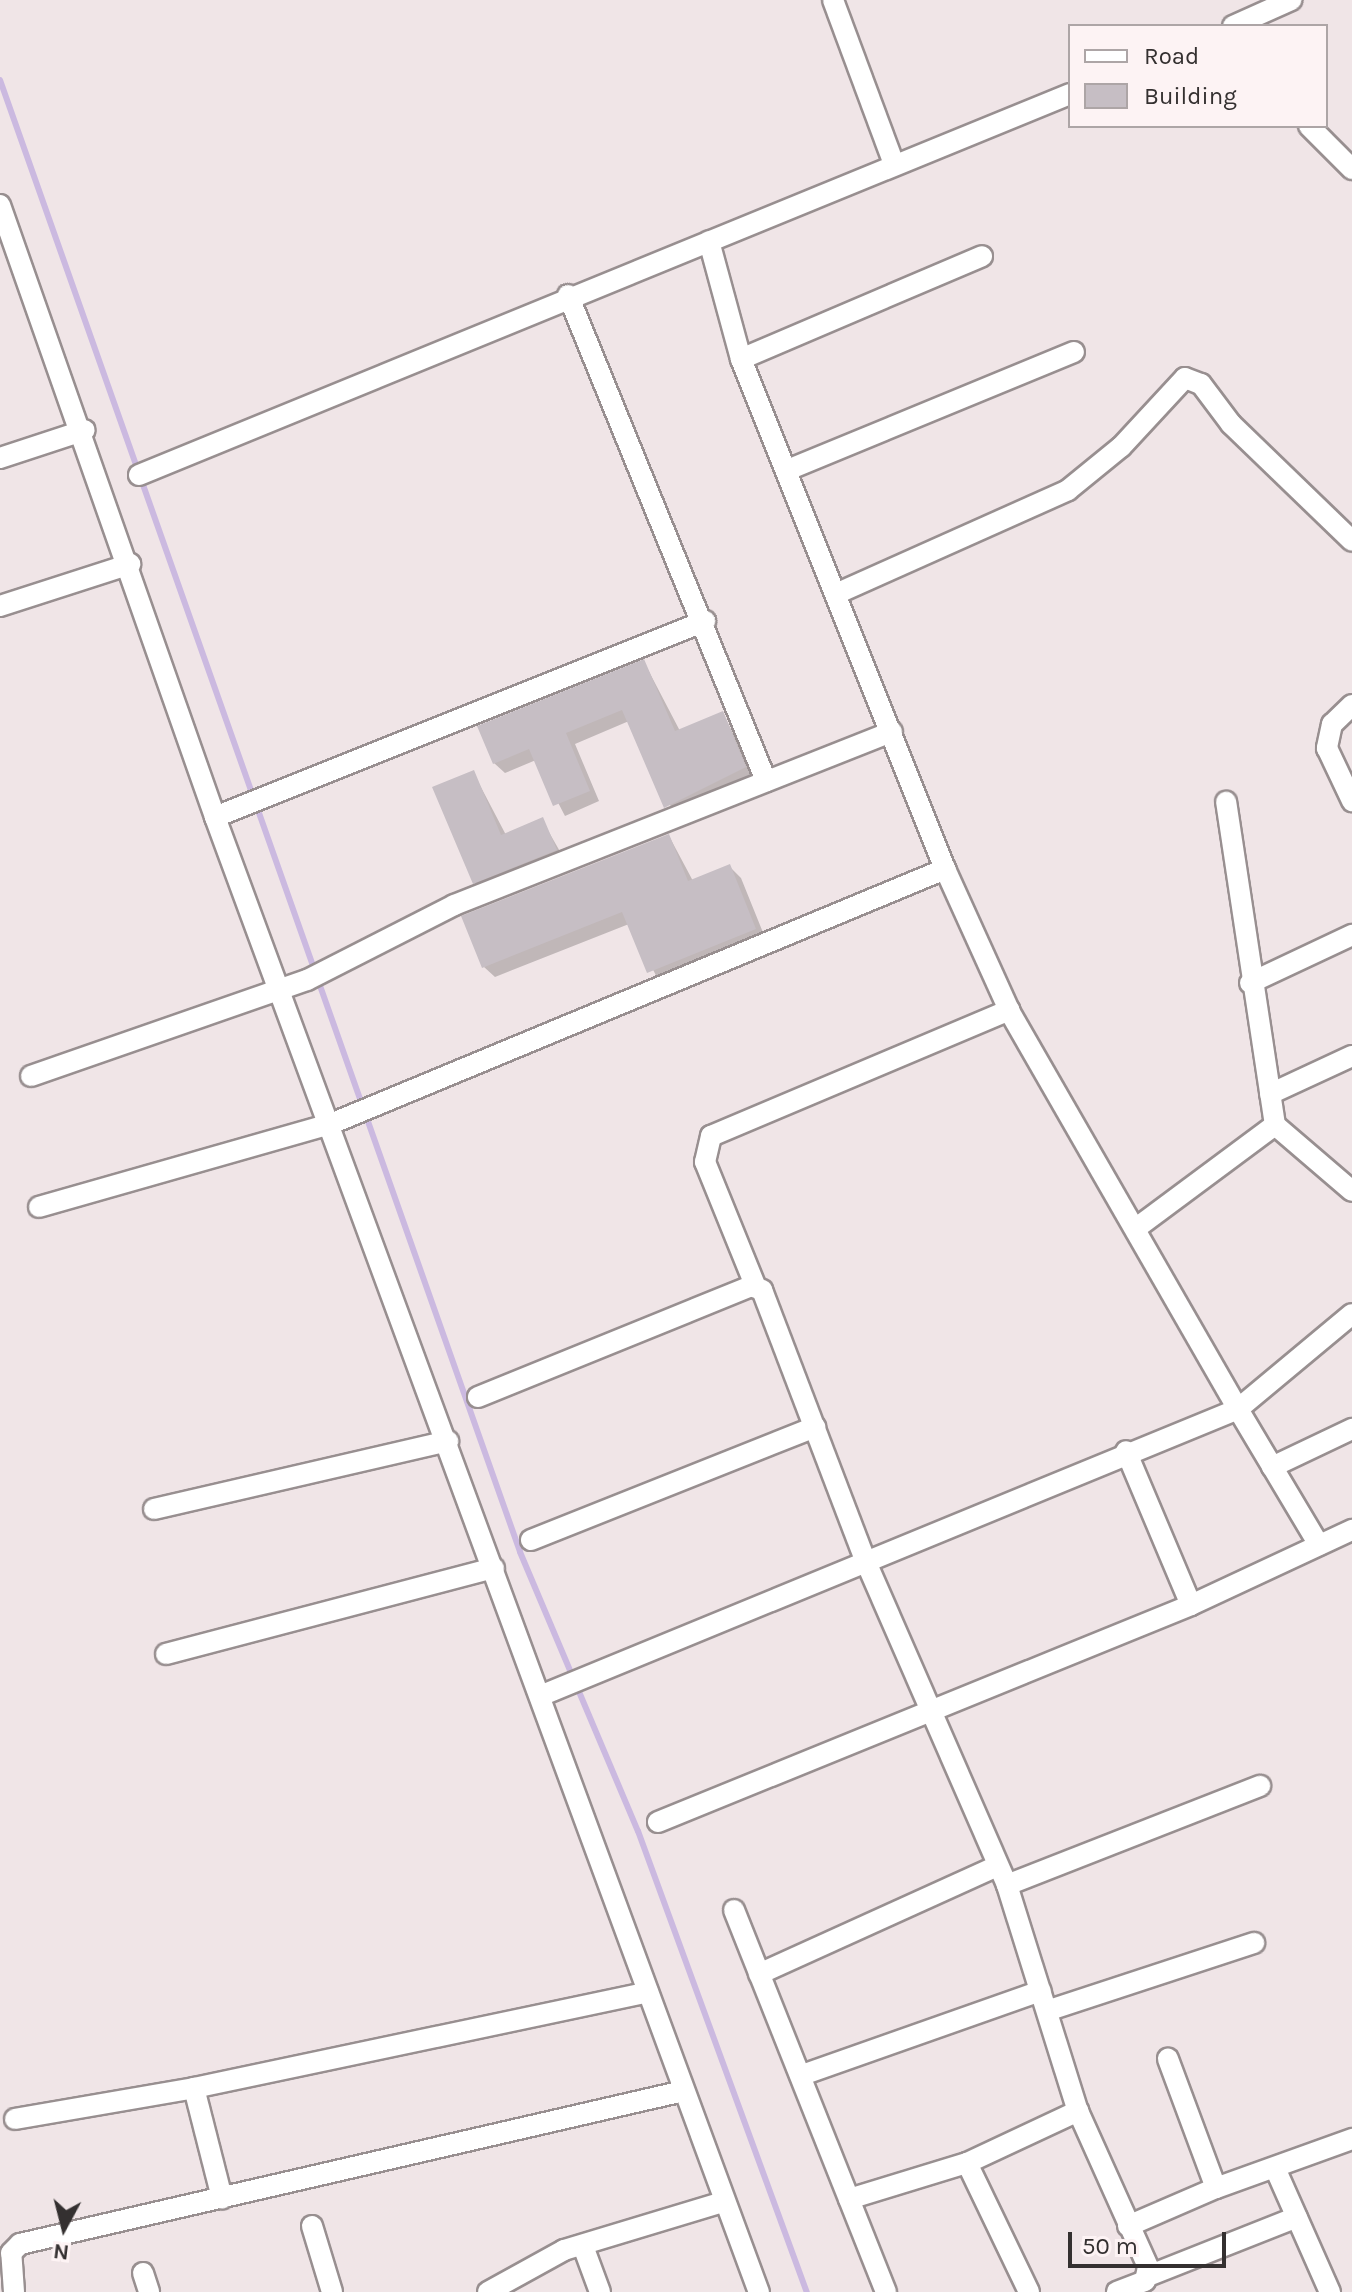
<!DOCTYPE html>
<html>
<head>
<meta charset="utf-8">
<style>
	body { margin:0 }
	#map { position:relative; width:1352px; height:2292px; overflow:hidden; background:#f0e5e7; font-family:Karla,sans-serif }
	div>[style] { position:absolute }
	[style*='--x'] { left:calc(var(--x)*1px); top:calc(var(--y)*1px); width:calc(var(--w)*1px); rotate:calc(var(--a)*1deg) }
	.shadow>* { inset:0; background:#0003 }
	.stream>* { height:6px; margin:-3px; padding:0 3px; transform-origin:3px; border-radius:3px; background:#cbb9e0 }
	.building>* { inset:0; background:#c6bec4 }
	.roads { filter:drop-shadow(2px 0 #988f90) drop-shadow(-2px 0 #988f90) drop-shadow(0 2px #988f90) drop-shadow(0 -2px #988f90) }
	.minor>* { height:20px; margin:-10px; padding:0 10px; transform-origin:10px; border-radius:10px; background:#fff }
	span { translate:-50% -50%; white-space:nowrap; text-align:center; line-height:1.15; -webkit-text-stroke:8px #fdf3f4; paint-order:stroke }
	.legend { position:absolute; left:1068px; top:24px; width:260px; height:104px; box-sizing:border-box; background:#fdf3f4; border:2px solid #ada5a6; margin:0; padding:10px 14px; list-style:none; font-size:24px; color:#343030 }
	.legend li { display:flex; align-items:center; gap:16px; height:40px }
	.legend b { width:40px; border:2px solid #ada5a6 }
	.north { position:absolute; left:24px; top:2188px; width:80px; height:80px; -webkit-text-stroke:6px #fdf3f4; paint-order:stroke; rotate:187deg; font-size:22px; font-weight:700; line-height:32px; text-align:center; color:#343030 }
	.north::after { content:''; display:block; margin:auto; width:28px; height:36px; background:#343030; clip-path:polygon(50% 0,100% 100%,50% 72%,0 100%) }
	.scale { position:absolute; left:1068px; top:2232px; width:158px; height:36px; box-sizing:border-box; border:4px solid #343030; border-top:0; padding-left:10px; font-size:24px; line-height:28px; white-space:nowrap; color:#343030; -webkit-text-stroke:6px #fdf3f4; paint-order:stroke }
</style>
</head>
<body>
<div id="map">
	<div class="shadow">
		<div style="clip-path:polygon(644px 662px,680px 731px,723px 713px,755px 778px,676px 817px,629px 721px,575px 744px,599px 801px,565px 816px,536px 760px,505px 773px,494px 763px)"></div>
		<div style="clip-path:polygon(473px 772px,506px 835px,542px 820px,566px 862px,485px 893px,475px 882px)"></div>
		<div style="clip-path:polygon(669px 836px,693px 881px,730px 867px,741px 878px,766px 940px,660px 983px,629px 924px,495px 977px,484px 967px)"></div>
	</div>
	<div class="stream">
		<div style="--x:0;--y:80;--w:1561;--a:70.54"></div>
		<div style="--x:520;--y:1552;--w:303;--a:67.1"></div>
		<div style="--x:638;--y:1831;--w:491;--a:69.9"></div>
	</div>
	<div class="building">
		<div style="clip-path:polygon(644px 659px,675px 731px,723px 711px,746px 767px,664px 808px,622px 710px,566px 733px,590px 791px,553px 806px,529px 749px,493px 764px,477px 726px)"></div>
		<div style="clip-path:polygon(474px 770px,501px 835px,543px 817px,557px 850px,473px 884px,432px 787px)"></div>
		<div style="clip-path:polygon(669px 834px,688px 881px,730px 864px,756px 929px,647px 973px,622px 912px,482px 968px,461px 916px)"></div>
	</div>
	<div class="roads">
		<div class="minor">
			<div style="--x:833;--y:0;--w:175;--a:69.6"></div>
			<div style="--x:1233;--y:26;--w:64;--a:-24.1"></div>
			<div style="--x:1309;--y:126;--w:61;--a:45"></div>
			<div style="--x:0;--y:205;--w:649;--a:70.64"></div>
			<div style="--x:215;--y:817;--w:1572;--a:69.76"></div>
			<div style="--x:568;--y:295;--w:525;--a:67.83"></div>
			<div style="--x:741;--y:359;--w:262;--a:-23.1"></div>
			<div style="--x:0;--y:458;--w:89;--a:-18.2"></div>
			<div style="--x:790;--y:469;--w:307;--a:-22.4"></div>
			<div style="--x:139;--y:475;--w:1006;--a:-22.26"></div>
			<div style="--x:838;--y:593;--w:252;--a:-24.1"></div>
			<div style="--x:1068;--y:490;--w:68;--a:-39.1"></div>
			<div style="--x:1121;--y:447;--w:94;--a:-47.2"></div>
			<div style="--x:1185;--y:378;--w:17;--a:21"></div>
			<div style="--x:1201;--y:384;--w:50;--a:53.1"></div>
			<div style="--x:1231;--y:424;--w:168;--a:44"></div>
			<div style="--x:0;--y:606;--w:137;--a:-17.9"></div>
			<div style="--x:1352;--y:705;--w:28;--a:136"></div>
			<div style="--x:1332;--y:724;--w:25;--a:102"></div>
			<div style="--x:1327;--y:748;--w:59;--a:64.7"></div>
			<div style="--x:215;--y:817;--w:528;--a:-21.8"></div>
			<div style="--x:1250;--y:983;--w:113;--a:-25.2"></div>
			<div style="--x:31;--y:1076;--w:292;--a:-19.2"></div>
			<div style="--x:307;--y:980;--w:165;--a:-27"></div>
			<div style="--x:454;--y:905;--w:471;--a:-21.6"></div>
			<div style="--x:1270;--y:1094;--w:90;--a:-24.9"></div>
			<div style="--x:1275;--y:1125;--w:101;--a:40.6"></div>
			<div style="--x:39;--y:1207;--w:306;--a:-15.9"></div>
			<div style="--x:333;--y:1123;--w:663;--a:-22.54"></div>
			<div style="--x:1139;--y:1226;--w:169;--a:-36.6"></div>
			<div style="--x:1275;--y:1125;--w:327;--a:-98.6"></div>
			<div style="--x:755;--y:1285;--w:133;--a:-112.1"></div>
			<div style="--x:705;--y:1162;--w:27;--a:-77"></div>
			<div style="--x:711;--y:1136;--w:324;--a:-22.9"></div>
			<div style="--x:478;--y:1397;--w:295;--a:-22.1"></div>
			<div style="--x:751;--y:1286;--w:12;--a:20"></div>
			<div style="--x:762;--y:1290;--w:291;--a:69.1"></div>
			<div style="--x:866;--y:1562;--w:352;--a:66.4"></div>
			<div style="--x:1007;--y:1885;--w:237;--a:72.6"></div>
			<div style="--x:1078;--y:2111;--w:171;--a:65.8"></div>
			<div style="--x:1148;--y:2267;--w:14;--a:102"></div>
			<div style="--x:1145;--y:2281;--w:30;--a:159"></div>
			<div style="--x:1272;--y:1467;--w:89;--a:-25.4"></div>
			<div style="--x:154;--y:1509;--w:302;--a:-13"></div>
			<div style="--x:531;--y:1540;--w:306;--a:-21.7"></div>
			<div style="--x:1319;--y:1545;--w:158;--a:-120.8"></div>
			<div style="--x:1238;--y:1409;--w:148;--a:-39.8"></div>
			<div style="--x:1191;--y:1605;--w:178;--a:-25"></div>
			<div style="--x:166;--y:1654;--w:339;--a:-14.7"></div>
			<div style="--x:540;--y:1696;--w:755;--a:-22.35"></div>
			<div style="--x:1238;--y:1409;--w:460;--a:-119.9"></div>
			<div style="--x:1009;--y:1010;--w:155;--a:-114.4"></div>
			<div style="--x:945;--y:869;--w:549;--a:-111.8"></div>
			<div style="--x:741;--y:359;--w:122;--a:-105.2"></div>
			<div style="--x:658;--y:1822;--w:575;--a:-22.15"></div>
			<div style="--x:1191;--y:1605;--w:167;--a:-112.9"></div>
			<div style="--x:1007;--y:1885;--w:272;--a:-21.4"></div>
			<div style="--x:734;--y:1910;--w:411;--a:68.3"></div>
			<div style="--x:759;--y:1974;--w:261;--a:-24.4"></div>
			<div style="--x:1050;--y:2010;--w:215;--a:-18.2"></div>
			<div style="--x:802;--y:2075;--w:253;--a:-19.4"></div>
			<div style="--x:194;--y:2088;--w:464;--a:-11.9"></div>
			<div style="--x:15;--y:2119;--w:182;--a:-9.8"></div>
			<div style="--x:194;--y:2088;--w:114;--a:75.7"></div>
			<div style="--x:967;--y:2163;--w:143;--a:64.3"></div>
			<div style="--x:1275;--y:2168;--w:136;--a:66.1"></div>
			<div style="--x:1216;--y:2188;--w:145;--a:-19.8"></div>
			<div style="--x:849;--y:2199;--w:123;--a:-17"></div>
			<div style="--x:967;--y:2163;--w:123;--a:-25.1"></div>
			<div style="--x:312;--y:2226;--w:69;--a:73.1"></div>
			<div style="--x:1128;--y:2226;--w:96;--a:-23.4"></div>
			<div style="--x:1216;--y:2188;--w:138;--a:-110.4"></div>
			<div style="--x:583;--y:2246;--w:49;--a:69.7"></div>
			<div style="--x:143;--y:2273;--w:20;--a:72"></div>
			<div style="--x:1148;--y:2276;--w:160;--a:-21.6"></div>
			<div style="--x:14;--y:2292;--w:39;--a:-94"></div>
			<div style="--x:11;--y:2253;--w:13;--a:-45"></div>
			<div style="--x:20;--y:2244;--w:680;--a:-12.99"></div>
			<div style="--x:488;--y:2292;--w:87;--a:-28.9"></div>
			<div style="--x:564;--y:2250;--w:166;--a:-16.8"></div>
		</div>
	</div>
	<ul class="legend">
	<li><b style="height:10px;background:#fff"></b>Road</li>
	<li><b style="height:22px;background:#c6bec4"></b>Building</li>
	</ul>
	<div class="north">N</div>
	<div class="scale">50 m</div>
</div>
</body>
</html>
